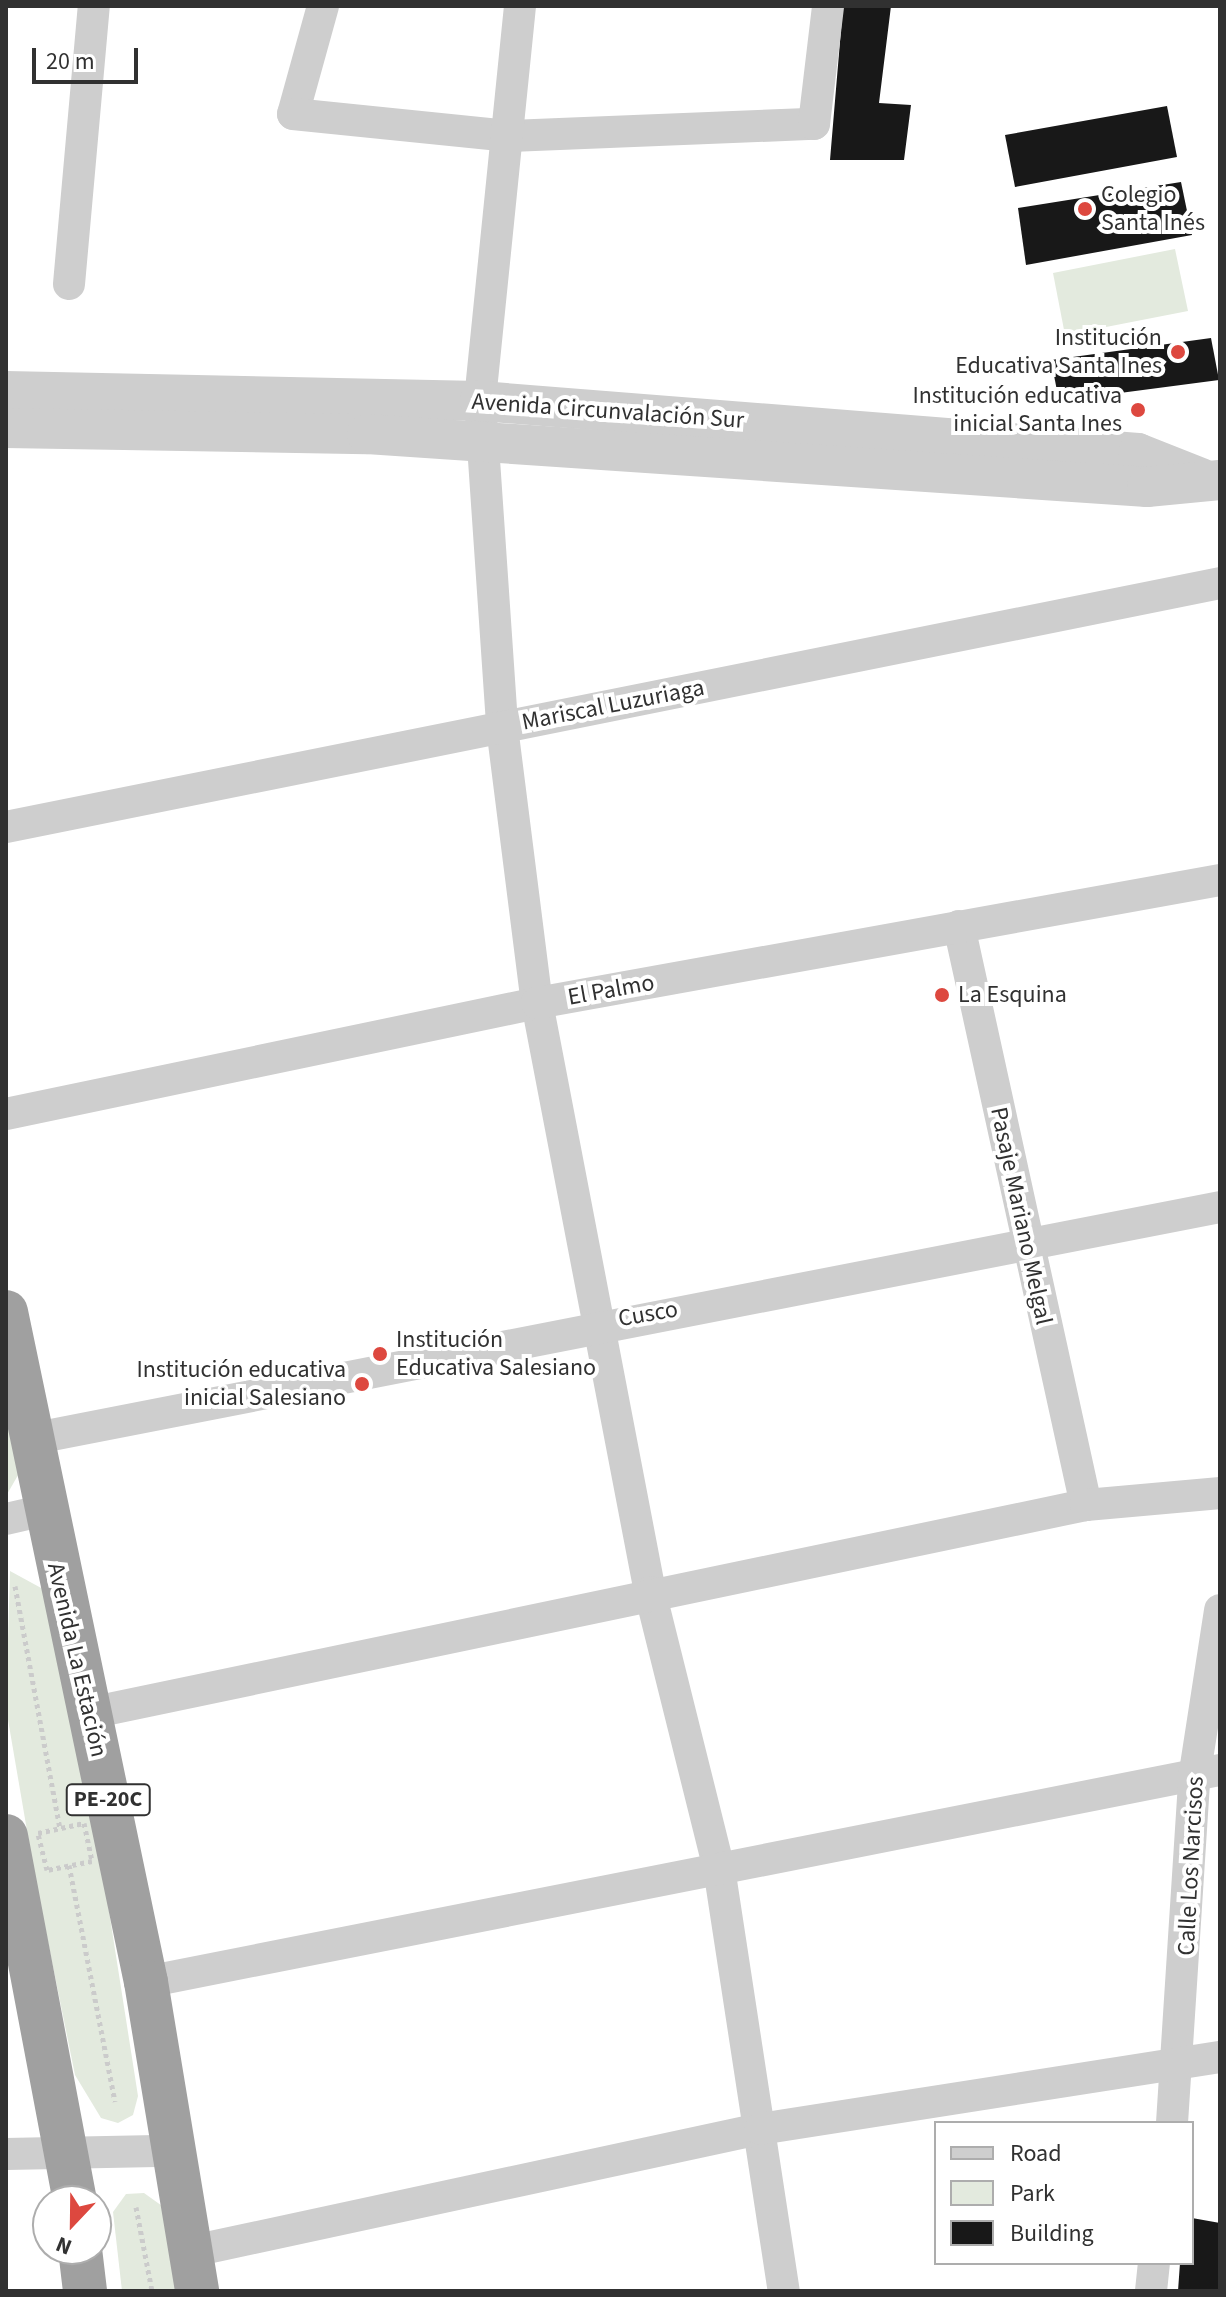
<!DOCTYPE html>
<html>
<head>
<meta charset="utf-8">
<style>
	body { margin:0 }
	#map { position:relative; width:1226px; height:2297px; overflow:hidden; background:#fff; font-family:"Source Sans 3",sans-serif }
	div>[style] { position:absolute }
	[style*='--x'] { left:calc(var(--x)*1px); top:calc(var(--y)*1px); width:calc(var(--w)*1px); rotate:calc(var(--a)*1deg) }
	.green>* { inset:0; background:#e3eade }
	.building>* { inset:0; background:#181818 }
	.path>* { height:5px; margin-top:-2.5px; transform-origin:0; background:repeating-linear-gradient(90deg,#cbcbcb 0 4px,transparent 0 8px) }
	.minor>* { height:32px; margin:-16px; padding:0 16px; transform-origin:16px; border-radius:16px; background:#cecece }
	.tertiary>* { height:40px; margin:-20px; padding:0 20px; transform-origin:20px; border-radius:20px; background:#cecece }
	.trunk>* { height:44px; margin:-22px; padding:0 22px; transform-origin:22px; border-radius:22px; background:#a0a0a0 }
	.dots>* { width:22px; height:22px; translate:-50% -50%; box-sizing:border-box; border:4px solid #fff; border-radius:50% }
	span { translate:-50% -50%; white-space:nowrap; text-align:center; line-height:1.15; -webkit-text-stroke:8px #fff; paint-order:stroke }
	.shield-label span { padding:2px 6px; background:#fff; border:2px solid; border-radius:6px; -webkit-text-stroke-width:0 }
	.shield-label { font-size:22px; color:#313131; font-weight:700 }
	.poi-label { font-size:24px; color:#313131 }
	.left { translate:0 -50%; text-align:left }
	.right { translate:-100% -50%; text-align:right }
	.street-label { font-size:24px; color:#313131 }
	.frame { position:absolute; inset:0; border:8px solid #313131; pointer-events:none }
	.legend { position:absolute; left:934px; top:2121px; width:260px; height:144px; box-sizing:border-box; background:#fff; border:2px solid #adadad; margin:0; padding:10px 14px; list-style:none; font-size:24px; color:#313131 }
	.legend li { display:flex; align-items:center; gap:16px; height:40px }
	.legend b { width:40px; border:2px solid #adadad }
	.north { position:absolute; left:32px; top:2185px; width:80px; height:80px; box-sizing:border-box; background:#fff; border:2px solid #adadad; border-radius:50%; rotate:202deg; font-size:22px; font-weight:700; line-height:32px; text-align:center; color:#313131 }
	.north::after { content:''; display:block; margin:auto; width:28px; height:36px; background:#dd483f; clip-path:polygon(50% 0,100% 100%,50% 72%,0 100%) }
	.scale { position:absolute; left:32px; top:48px; width:106px; height:36px; box-sizing:border-box; border:4px solid #313131; border-top:0; padding-left:10px; font-size:24px; line-height:28px; white-space:nowrap; color:#313131; -webkit-text-stroke:6px #fff; paint-order:stroke }
</style>
</head>
<body>
<div id="map">
	<div class="green">
		<div style="clip-path:polygon(1175px 249px,1188px 311px,1065px 335px,1053px 273px)"></div>
		<div style="clip-path:polygon(6px 1356px,21px 1470px,6px 1496px)"></div>
		<div style="clip-path:polygon(10px 1571px,43px 1589px,103px 1873px,138px 2096px,133px 2115px,118px 2123px,101px 2118px,75px 2075px,36px 1883px,6px 1708px)"></div>
		<div style="clip-path:polygon(144px 2193px,165px 2208px,182px 2291px,122px 2291px,113px 2212px,126px 2194px)"></div>
	</div>
	<div class="building">
		<div style="clip-path:polygon(843px 6px,891px 6px,879px 103px,911px 105px,904px 160px,830px 160px)"></div>
		<div style="clip-path:polygon(1167px 106px,1177px 157px,1015px 187px,1005px 135px)"></div>
		<div style="clip-path:polygon(1181px 182px,1192px 235px,1026px 265px,1018px 208px)"></div>
		<div style="clip-path:polygon(1211px 338px,1219px 380px,1059px 401px,1051px 360px)"></div>
		<div style="clip-path:polygon(1192px 2218px,1220px 2223px,1220px 2291px,1178px 2291px,1180px 2263px,1192px 2263px)"></div>
	</div>
	<div class="path">
		<div style="--x:15;--y:1586;--w:246;--a:79.5"></div>
		<div style="--x:84;--y:1823;--w:39;--a:78"></div>
		<div style="--x:92;--y:1861;--w:46;--a:168.7"></div>
		<div style="--x:47;--y:1870;--w:38;--a:-104"></div>
		<div style="--x:38;--y:1833;--w:47;--a:-12.3"></div>
		<div style="--x:69;--y:1865;--w:241;--a:79"></div>
		<div style="--x:136;--y:2207;--w:86;--a:79.2"></div>
	</div>
	<div class="minor">
		<div style="--x:323;--y:6;--w:112;--a:105.5"></div>
		<div style="--x:293;--y:114;--w:218;--a:5.8"></div>
		<div style="--x:510;--y:136;--w:304;--a:-2.3"></div>
		<div style="--x:814;--y:124;--w:119;--a:-83.2"></div>
		<div style="--x:520;--y:6;--w:397;--a:95.8"></div>
		<div style="--x:480;--y:401;--w:327;--a:86.1"></div>
		<div style="--x:502;--y:727;--w:278;--a:82.8"></div>
		<div style="--x:537;--y:1003;--w:600;--a:79.14"></div>
		<div style="--x:650;--y:1592;--w:284;--a:76"></div>
		<div style="--x:719;--y:1868;--w:428;--a:81.3"></div>
		<div style="--x:69;--y:284;--w:279;--a:-84.9"></div>
		<div style="--x:6;--y:827;--w:1238;--a:-11.36"></div>
		<div style="--x:959;--y:926;--w:593;--a:77.63"></div>
		<div style="--x:6;--y:1114;--w:542;--a:-11.81"></div>
		<div style="--x:537;--y:1003;--w:694;--a:-10.21"></div>
		<div style="--x:31;--y:1439;--w:1211;--a:-11.04"></div>
		<div style="--x:6;--y:1519;--w:39;--a:-13"></div>
		<div style="--x:90;--y:1713;--w:1017;--a:-11.8"></div>
		<div style="--x:1086;--y:1505;--w:135;--a:-5.1"></div>
		<div style="--x:146;--y:1982;--w:1095;--a:-11.17"></div>
		<div style="--x:1172;--y:2123;--w:352;--a:-86.3"></div>
		<div style="--x:1195;--y:1772;--w:164;--a:-81.2"></div>
		<div style="--x:6;--y:2154;--w:163;--a:-1.1"></div>
		<div style="--x:188;--y:2252;--w:585;--a:-12.14"></div>
		<div style="--x:760;--y:2129;--w:466;--a:-8.9"></div>
		<div style="--x:1151;--y:2291;--w:28;--a:-84"></div>
	</div>
	<div class="tertiary">
		<div style="--x:6;--y:391;--w:474;--a:1.2"></div>
		<div style="--x:480;--y:401;--w:660;--a:4.52"></div>
		<div style="--x:1138;--y:453;--w:68;--a:21.6"></div>
		<div style="--x:6;--y:428;--w:361;--a:1"></div>
		<div style="--x:367;--y:434;--w:782;--a:3.89"></div>
		<div style="--x:1147;--y:487;--w:73;--a:-5.5"></div>
	</div>
	<div class="trunk">
		<div style="--x:6;--y:1312;--w:684;--a:78.2"></div>
		<div style="--x:146;--y:1982;--w:313;--a:80.6"></div>
		<div style="--x:6;--y:1836;--w:371;--a:79.3"></div>
		<div style="--x:80;--y:2249;--w:42;--a:83.2"></div>
	</div>
	<div class="dots">
		<div style="left:1085px;top:209px;background:#dd483f"></div>
		<div style="left:1178px;top:352px;background:#dd483f"></div>
		<div style="left:1138px;top:410px;background:#dd483f"></div>
		<div style="left:942px;top:995px;background:#dd483f"></div>
		<div style="left:380px;top:1354px;background:#dd483f"></div>
		<div style="left:362px;top:1384px;background:#dd483f"></div>
	</div>
	<div class="shield-label">
		<span style="left:108px;top:1800px">PE-20C</span>
	</div>
	<div class="poi-label">
		<span class="left" style="left:1101px;top:209px">Colegio<br>Santa Inés</span>
		<span class="right" style="left:1162px;top:352px">Institución<br>Educativa Santa Ines</span>
		<span class="right" style="left:1122px;top:410px">Institución educativa<br>inicial Santa Ines</span>
		<span class="left" style="left:958px;top:995px">La Esquina</span>
		<span class="left" style="left:396px;top:1354px">Institución<br>Educativa Salesiano</span>
		<span class="right" style="left:346px;top:1384px">Institución educativa<br>inicial Salesiano</span>
	</div>
	<div class="street-label">
		<span style="left:608px;top:411px;rotate:4deg">Avenida Circunvalación Sur</span>
		<span style="left:613px;top:705px;rotate:-11deg">Mariscal Luzuriaga</span>
		<span style="left:611px;top:990px;rotate:-10deg">El Palmo</span>
		<span style="left:1021px;top:1216px;rotate:78deg">Pasaje Mariano Melgal</span>
		<span style="left:648px;top:1314px;rotate:-10deg">Cusco</span>
		<span style="left:77px;top:1660px;rotate:77deg">Avenida La Estación</span>
		<span style="left:1191px;top:1866px;rotate:-87deg">Calle Los Narcisos</span>
	</div>
	<div class="frame"></div>
	<ul class="legend">
	<li><b style="height:10px;background:#cecece"></b>Road</li>
	<li><b style="height:22px;background:#e3eade"></b>Park</li>
	<li><b style="height:22px;background:#181818"></b>Building</li>
	</ul>
	<div class="north">N</div>
	<div class="scale">20 m</div>
</div>
</body>
</html>
